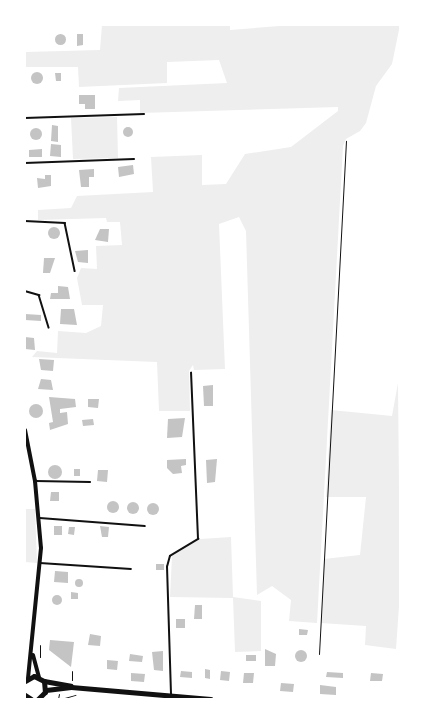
<!DOCTYPE html>
<html>
<head>
<meta charset="utf-8">
<style>
	body { margin:0 }
	#map { position:relative; width:425px; height:724px; overflow:hidden; background:#fff; font-family:"Nunito Sans",sans-serif }
	div>[style] { position:absolute }
	[style*='--x'] { left:calc(var(--x)*1px); top:calc(var(--y)*1px); width:calc(var(--w)*1px); rotate:calc(var(--a)*1deg) }
	.green>* { inset:0; background:#eee }
	.building>* { inset:0; background:#c4c4c4 }
	.round { border-radius:50% }
	.path>* { height:1px; margin:-0.5px; padding:0 0.5px; transform-origin:0.5px; border-radius:0.5px; background:#111 }
	.service>* { height:1.5px; margin:-0.75px; padding:0 0.75px; transform-origin:0.75px; border-radius:0.75px; background:#111 }
	.tertiary>* { height:4px; margin:-2px; padding:0 2px; transform-origin:2px; border-radius:2px; background:#111 }
	.secondary>* { height:5px; margin:-2.5px; padding:0 2.5px; transform-origin:2.5px; border-radius:2.5px; background:#111 }
	span { translate:-50% -50%; white-space:nowrap; text-align:center; line-height:1.15; -webkit-text-stroke:4px #fff; paint-order:stroke }
	.frame { position:absolute; inset:0; border:26px solid #fff; pointer-events:none }
</style>
</head>
<body>
<div id="map">
	<div class="green">
		<div style="clip-path:polygon(102px 25px,230px 25px,230px 30px,292px 25px,400px 25px,392px 64px,376px 86px,366px 123px,360px 131px,346px 139px,343px 146px,317px 623px,289px 621px,291px 600px,272px 586px,257px 595px,246px 231px,239px 217px,219px 224px,225px 369px,194px 370px,193px 365px,189px 371px,190px 411px,159px 411px,157px 362px,32px 357px,37px 351px,57px 353px,58px 331px,86px 333px,101px 326px,103px 305px,82px 305px,77px 278px,81px 268px,97px 269px,96px 246px,122px 245px,120px 222px,107px 222px,106px 218px,38px 220px,38px 210px,71px 208px,77px 196px,153px 192px,151px 157px,202px 155px,202px 185px,226px 184px,245px 154px,291px 147px,338px 111px,338px 107px,140px 113px,140px 100px,118px 101px,119px 88px,227px 83px,219px 60px,167px 62px,167px 83px,79px 87px,78px 67px,25px 67px,25px 52px,100px 50px)"></div>
		<div style="clip-path:polygon(117px 117px,118px 158px,73px 159px,71px 118px)"></div>
		<div style="clip-path:polygon(398px 383px,400px 592px,396px 649px,365px 645px,366px 626px,321px 623px,324px 559px,360px 555px,366px 497px,326px 497px,331px 410px,392px 416px)"></div>
		<div style="clip-path:polygon(25px 509px,35px 509px,37px 563px,25px 562px)"></div>
		<div style="clip-path:polygon(231px 537px,233px 597px,261px 601px,261px 651px,235px 652px,233px 598px,170px 597px,172px 556px,200px 539px)"></div>
	</div>
	<div class="building">
		<div class="round" style="left:54.5px;top:33.5px;width:11px;height:11px"></div>
		<div style="clip-path:polygon(77px 34px,83px 34px,83px 45px,77px 46px)"></div>
		<div class="round" style="left:31px;top:72px;width:12px;height:12px"></div>
		<div style="clip-path:polygon(55px 73px,61px 73px,61px 81px,56px 81px)"></div>
		<div style="clip-path:polygon(79px 95px,95px 95px,95px 109px,85px 109px,85px 104px,79px 104px)"></div>
		<div style="clip-path:polygon(52px 125px,58px 126px,58px 142px,51px 141px)"></div>
		<div class="round" style="left:123px;top:127px;width:10px;height:10px"></div>
		<div class="round" style="left:30px;top:128px;width:12px;height:12px"></div>
		<div style="clip-path:polygon(51px 144px,61px 145px,61px 157px,50px 156px)"></div>
		<div style="clip-path:polygon(42px 149px,42px 157px,29px 157px,29px 150px)"></div>
		<div style="clip-path:polygon(133px 165px,134px 174px,119px 177px,118px 167px)"></div>
		<div style="clip-path:polygon(94px 169px,94px 177px,89px 177px,89px 187px,81px 187px,79px 170px)"></div>
		<div style="clip-path:polygon(45px 175px,51px 175px,51px 186px,38px 188px,37px 178px,45px 179px)"></div>
		<div class="round" style="left:48px;top:227px;width:12px;height:12px"></div>
		<div style="clip-path:polygon(100px 229px,109px 229px,108px 242px,95px 240px)"></div>
		<div style="clip-path:polygon(88px 250px,88px 263px,78px 262px,75px 251px)"></div>
		<div style="clip-path:polygon(44px 258px,55px 258px,50px 273px,43px 273px)"></div>
		<div style="clip-path:polygon(58px 286px,68px 287px,70px 299px,50px 299px,51px 293px,58px 293px)"></div>
		<div style="clip-path:polygon(61px 309px,74px 309px,77px 325px,60px 324px)"></div>
		<div style="clip-path:polygon(25px 314px,41px 315px,41px 321px,25px 320px)"></div>
		<div style="clip-path:polygon(25px 337px,34px 338px,35px 350px,25px 349px)"></div>
		<div style="clip-path:polygon(39px 359px,54px 360px,53px 371px,41px 370px)"></div>
		<div style="clip-path:polygon(41px 379px,51px 380px,53px 390px,38px 389px)"></div>
		<div style="clip-path:polygon(213px 385px,213px 406px,204px 406px,203px 386px)"></div>
		<div style="clip-path:polygon(49px 397px,75px 399px,76px 407px,60px 409px,60px 413px,67px 412px,68px 424px,50px 430px,49px 423px,53px 422px)"></div>
		<div style="clip-path:polygon(88px 399px,99px 399px,98px 408px,88px 407px)"></div>
		<div class="round" style="left:29px;top:404px;width:14px;height:14px"></div>
		<div style="clip-path:polygon(185px 418px,182px 437px,167px 438px,168px 419px)"></div>
		<div style="clip-path:polygon(93px 419px,94px 425px,83px 426px,82px 420px)"></div>
		<div style="clip-path:polygon(186px 459px,186px 465px,181px 466px,182px 473px,173px 474px,167px 468px,167px 460px)"></div>
		<div style="clip-path:polygon(217px 459px,215px 482px,207px 483px,206px 460px)"></div>
		<div class="round" style="left:48px;top:465px;width:14px;height:14px"></div>
		<div style="clip-path:polygon(74px 469px,80px 469px,80px 476px,74px 476px)"></div>
		<div style="clip-path:polygon(98px 470px,108px 470px,107px 482px,97px 481px)"></div>
		<div style="clip-path:polygon(51px 492px,59px 492px,59px 501px,50px 501px)"></div>
		<div class="round" style="left:107px;top:501px;width:12px;height:12px"></div>
		<div class="round" style="left:127px;top:502px;width:12px;height:12px"></div>
		<div class="round" style="left:147px;top:503px;width:12px;height:12px"></div>
		<div style="clip-path:polygon(54px 526px,62px 526px,62px 535px,54px 535px)"></div>
		<div style="clip-path:polygon(100px 526px,109px 527px,108px 537px,102px 537px)"></div>
		<div style="clip-path:polygon(69px 527px,75px 527px,74px 535px,68px 534px)"></div>
		<div style="clip-path:polygon(156px 564px,164px 564px,164px 570px,156px 570px)"></div>
		<div style="clip-path:polygon(55px 571px,68px 572px,68px 583px,54px 582px)"></div>
		<div class="round" style="left:75px;top:579px;width:8px;height:8px"></div>
		<div style="clip-path:polygon(71px 592px,78px 593px,78px 599px,71px 599px)"></div>
		<div class="round" style="left:52px;top:595px;width:10px;height:10px"></div>
		<div style="clip-path:polygon(195px 605px,202px 605px,202px 619px,194px 619px)"></div>
		<div style="clip-path:polygon(176px 619px,185px 619px,185px 628px,176px 628px)"></div>
		<div style="clip-path:polygon(299px 629px,308px 630px,307px 635px,299px 635px)"></div>
		<div style="clip-path:polygon(90px 634px,101px 636px,100px 646px,88px 645px)"></div>
		<div style="clip-path:polygon(50px 640px,74px 642px,71px 667px,49px 650px)"></div>
		<div style="clip-path:polygon(265px 649px,276px 654px,275px 666px,265px 666px)"></div>
		<div class="round" style="left:295px;top:650px;width:12px;height:12px"></div>
		<div style="clip-path:polygon(163px 651px,163px 671px,154px 670px,152px 652px)"></div>
		<div style="clip-path:polygon(130px 654px,143px 656px,142px 662px,129px 661px)"></div>
		<div style="clip-path:polygon(246px 655px,256px 655px,256px 661px,246px 661px)"></div>
		<div style="clip-path:polygon(107px 660px,118px 661px,117px 670px,107px 669px)"></div>
		<div style="clip-path:polygon(205px 669px,210px 670px,210px 679px,205px 678px)"></div>
		<div style="clip-path:polygon(181px 671px,192px 672px,192px 678px,180px 677px)"></div>
		<div style="clip-path:polygon(221px 671px,230px 672px,229px 681px,220px 680px)"></div>
		<div style="clip-path:polygon(327px 672px,343px 673px,343px 678px,326px 677px)"></div>
		<div style="clip-path:polygon(131px 673px,145px 674px,144px 682px,131px 681px)"></div>
		<div style="clip-path:polygon(244px 673px,254px 673px,253px 683px,243px 683px)"></div>
		<div style="clip-path:polygon(371px 673px,383px 674px,382px 681px,370px 681px)"></div>
		<div style="clip-path:polygon(281px 683px,294px 684px,293px 692px,280px 691px)"></div>
		<div style="clip-path:polygon(320px 685px,336px 687px,336px 695px,320px 694px)"></div>
	</div>
	<div class="path">
		<div style="--x:319;--y:654;--w:514;--a:-86.99"></div>
		<div style="--x:40;--y:657;--w:12;--a:-90"></div>
		<div style="--x:72;--y:680;--w:9;--a:-90"></div>
		<div style="--x:58;--y:699;--w:5;--a:-79"></div>
		<div style="--x:61;--y:699;--w:15;--a:-16"></div>
	</div>
	<div class="service">
		<div style="--x:25;--y:118;--w:119;--a:-1.9"></div>
		<div style="--x:25;--y:163;--w:109;--a:-2.1"></div>
		<div style="--x:25;--y:221;--w:40;--a:2.9"></div>
		<div style="--x:65;--y:223;--w:49;--a:78.2"></div>
		<div style="--x:25;--y:291;--w:15;--a:16"></div>
		<div style="--x:39;--y:295;--w:34;--a:73"></div>
		<div style="--x:36;--y:481;--w:54;--a:1.1"></div>
		<div style="--x:40;--y:518;--w:105;--a:4.4"></div>
		<div style="--x:40;--y:563;--w:91;--a:3.8"></div>
		<div style="--x:171;--y:694;--w:127;--a:-91.8"></div>
		<div style="--x:167;--y:567;--w:11;--a:-75"></div>
		<div style="--x:170;--y:556;--w:33;--a:-31"></div>
		<div style="--x:198;--y:539;--w:166;--a:-92.4"></div>
	</div>
	<div class="tertiary">
		<div style="--x:25;--y:430;--w:52;--a:78.9"></div>
		<div style="--x:35;--y:481;--w:67;--a:84.9"></div>
		<div style="--x:41;--y:548;--w:131;--a:95.7"></div>
		<div style="--x:33;--y:655;--w:23;--a:75"></div>
	</div>
	<div class="secondary">
		<div style="--x:25;--y:681;--w:10;--a:-29"></div>
		<div style="--x:34;--y:676;--w:11;--a:27"></div>
		<div style="--x:44;--y:681;--w:11;--a:85"></div>
		<div style="--x:45;--y:692;--w:10;--a:135"></div>
		<div style="--x:44;--y:681;--w:27;--a:10"></div>
		<div style="--x:46;--y:690;--w:25;--a:-7"></div>
		<div style="--x:71;--y:687;--w:140;--a:4.9"></div>
		<div style="--x:25;--y:695;--w:7;--a:34"></div>
	</div>
	<div class="frame"></div>
</div>
</body>
</html>
